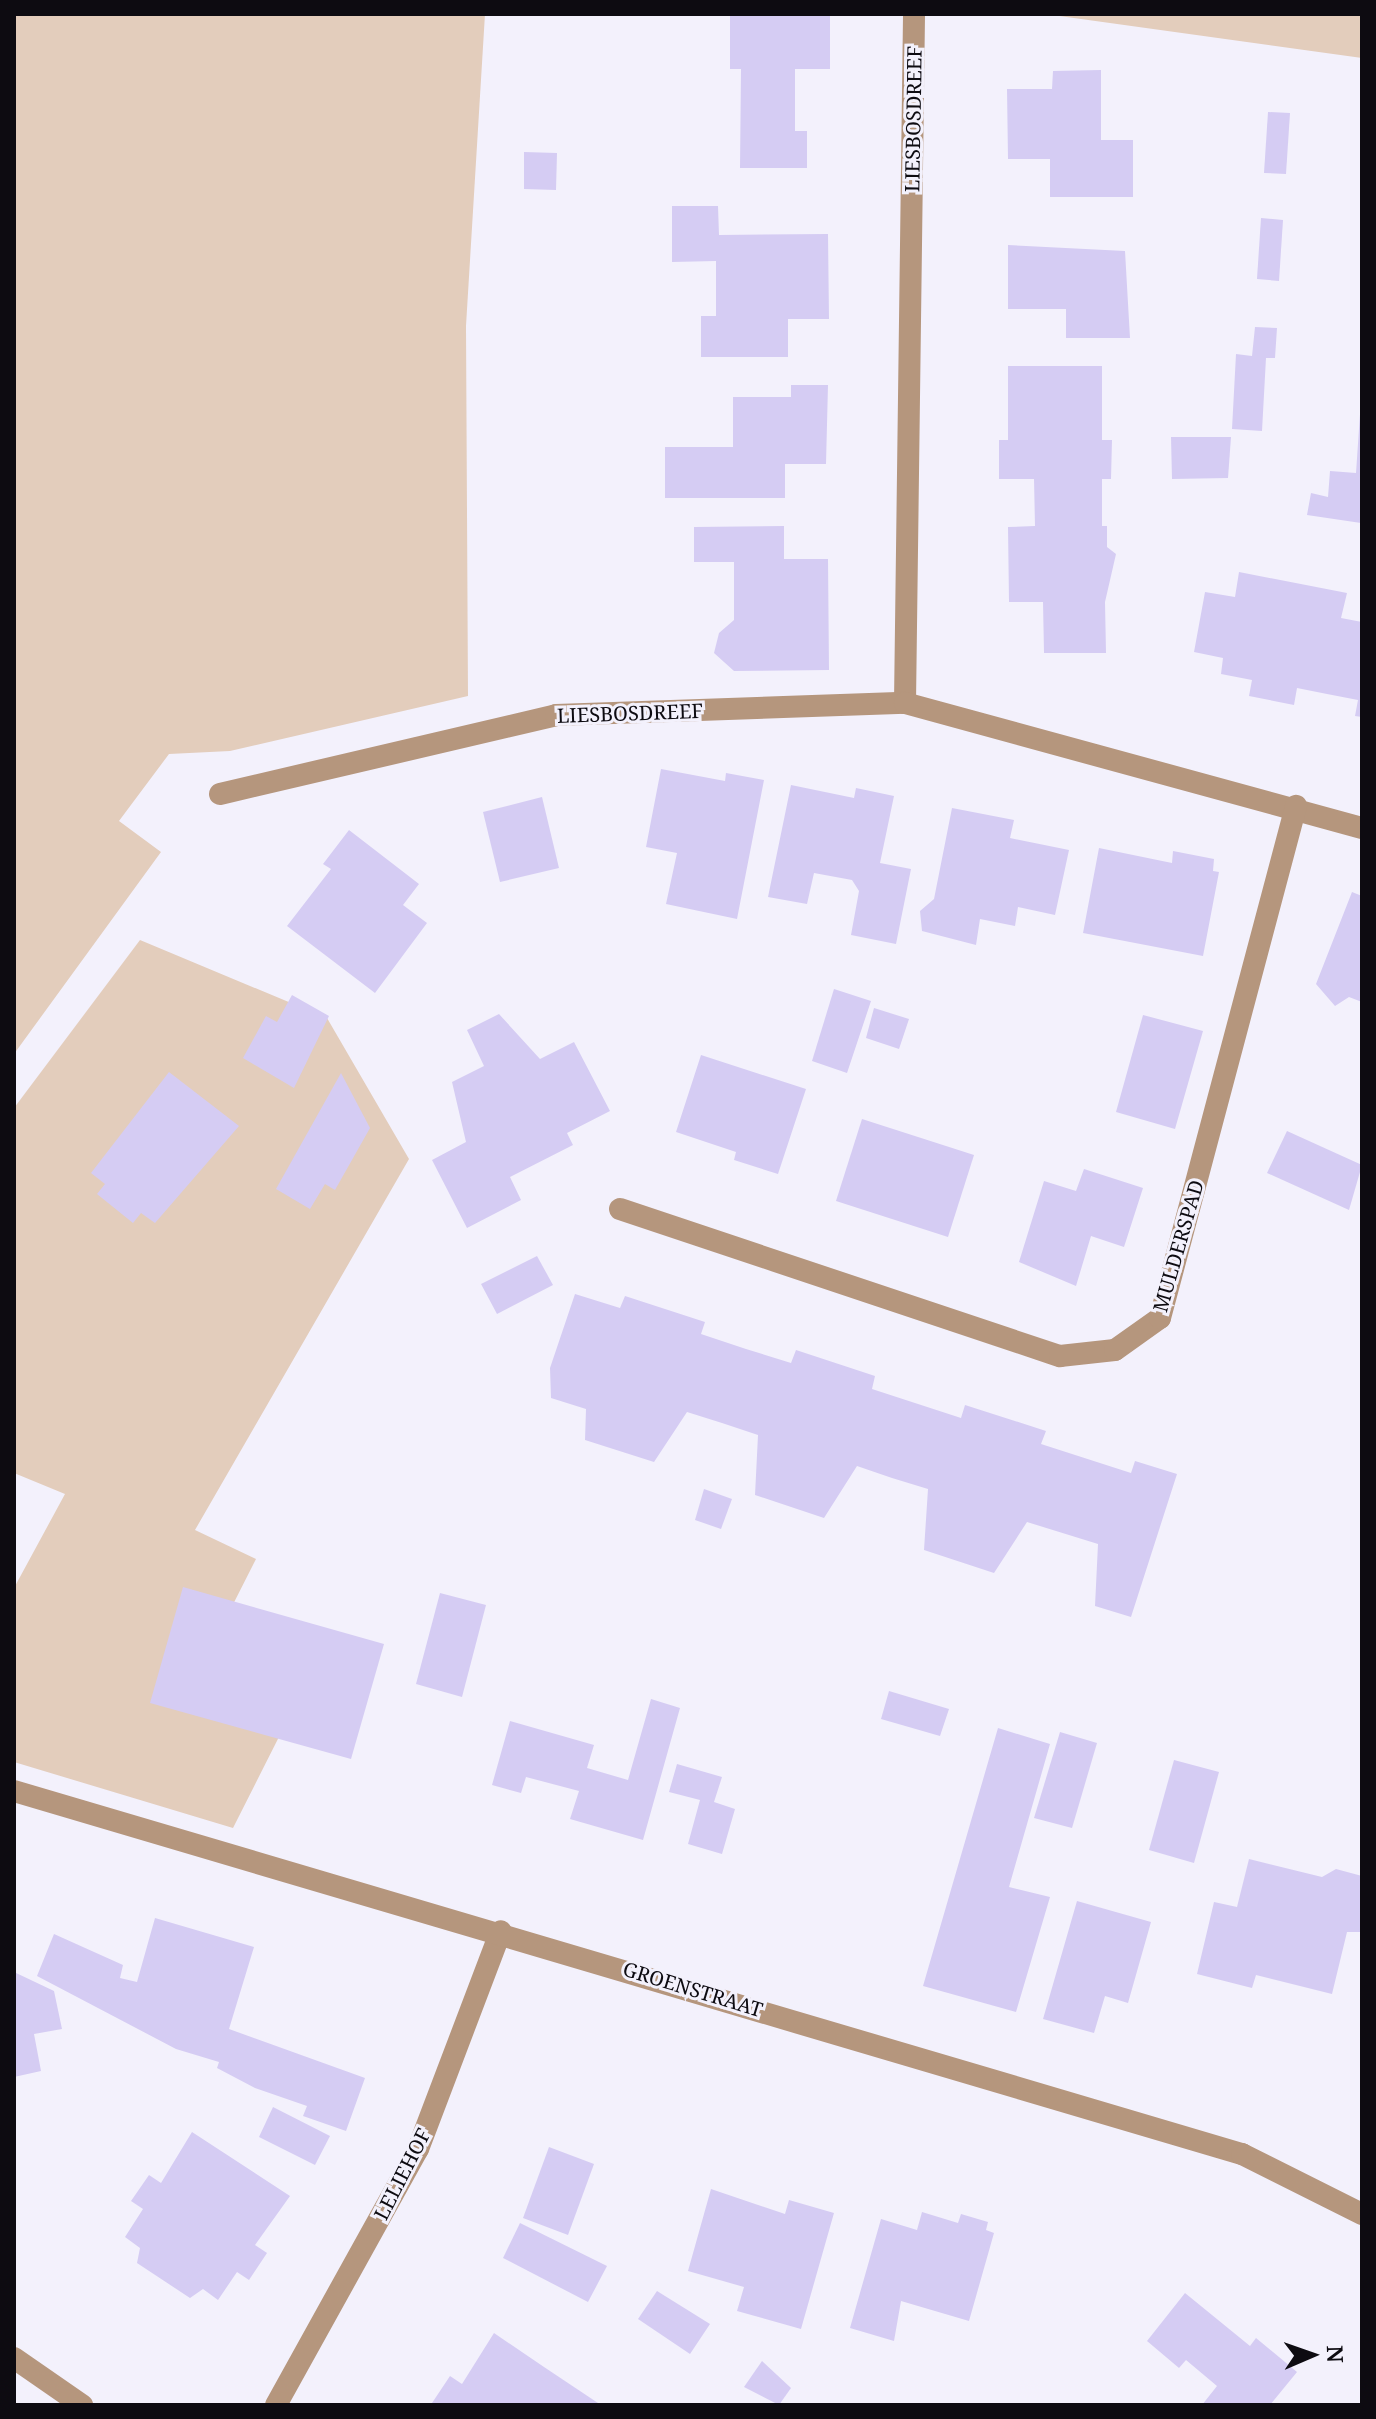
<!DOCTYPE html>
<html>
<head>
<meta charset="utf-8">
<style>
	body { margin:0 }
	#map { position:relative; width:1376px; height:2419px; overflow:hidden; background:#f3f1fc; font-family:"Noto Serif",serif }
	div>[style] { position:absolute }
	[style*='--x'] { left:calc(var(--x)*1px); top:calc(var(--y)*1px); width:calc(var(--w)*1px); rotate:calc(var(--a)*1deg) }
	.green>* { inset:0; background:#e3cdbc }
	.building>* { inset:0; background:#d5ccf3 }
	.minor>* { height:22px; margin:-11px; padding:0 11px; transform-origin:11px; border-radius:11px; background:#b5967d }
	.tertiary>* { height:22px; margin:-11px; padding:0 11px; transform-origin:11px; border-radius:11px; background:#b5967d }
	span { translate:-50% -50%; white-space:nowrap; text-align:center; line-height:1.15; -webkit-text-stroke:6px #f3f1fc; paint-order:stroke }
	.street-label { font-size:20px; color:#0d0b11 }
	.frame { position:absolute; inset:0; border:16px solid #0d0b11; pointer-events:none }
	.north { position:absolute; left:1272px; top:2315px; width:80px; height:80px; -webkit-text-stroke:6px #f3f1fc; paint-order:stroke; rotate:88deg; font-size:22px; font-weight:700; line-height:32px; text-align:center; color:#0d0b11 }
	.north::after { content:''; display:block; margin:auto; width:28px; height:36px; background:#0d0b11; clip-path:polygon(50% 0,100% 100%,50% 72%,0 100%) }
</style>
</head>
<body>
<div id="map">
	<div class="green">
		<div style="clip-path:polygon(14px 14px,485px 14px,466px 326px,468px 696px,230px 751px,169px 754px,119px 821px,161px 852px,14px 1054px)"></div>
		<div style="clip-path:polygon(1045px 14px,1362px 14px,1362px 58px)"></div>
		<div style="clip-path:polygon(140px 940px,327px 1018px,409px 1159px,195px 1530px,256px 1559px,217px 1636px,287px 1721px,233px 1828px,14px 1762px,14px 1588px,65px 1494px,14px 1473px,14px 1108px)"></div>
	</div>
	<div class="building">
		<div style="clip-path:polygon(730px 14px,830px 14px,830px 69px,795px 69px,795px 131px,807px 131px,807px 168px,740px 168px,741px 69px,730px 69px)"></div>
		<div style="clip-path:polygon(1101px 70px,1101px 140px,1133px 140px,1133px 197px,1050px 197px,1050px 159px,1008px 159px,1007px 89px,1052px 89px,1053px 71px)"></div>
		<div style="clip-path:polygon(1268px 112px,1290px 113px,1286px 174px,1264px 173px)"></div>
		<div style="clip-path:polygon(524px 152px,557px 153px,556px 190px,524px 189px)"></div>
		<div style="clip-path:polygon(672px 206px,718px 206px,719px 235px,828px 234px,829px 319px,788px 319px,788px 357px,701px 357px,701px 316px,716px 316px,716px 261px,672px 262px)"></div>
		<div style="clip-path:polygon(1261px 218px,1283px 220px,1279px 281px,1257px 279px)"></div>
		<div style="clip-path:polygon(1008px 245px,1125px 251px,1130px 338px,1066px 338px,1066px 309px,1008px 309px)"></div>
		<div style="clip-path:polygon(1255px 327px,1277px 328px,1275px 358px,1266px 358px,1262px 431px,1232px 429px,1236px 354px,1252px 356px)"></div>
		<div style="clip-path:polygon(1008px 366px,1102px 366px,1102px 440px,1112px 440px,1111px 479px,1102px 479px,1102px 526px,1107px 526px,1107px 547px,1116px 554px,1105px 602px,1106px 653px,1044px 653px,1043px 602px,1009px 602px,1008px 527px,1035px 526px,1034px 479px,999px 479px,999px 440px,1008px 440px)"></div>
		<div style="clip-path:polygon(791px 385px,828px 385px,826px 464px,785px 464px,785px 498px,665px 498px,665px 447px,733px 447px,733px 397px,791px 397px)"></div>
		<div style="clip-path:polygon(1360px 414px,1361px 523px,1307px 515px,1311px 493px,1328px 497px,1330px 471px,1356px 473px)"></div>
		<div style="clip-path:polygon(1171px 437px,1231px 437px,1228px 478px,1172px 479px)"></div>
		<div style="clip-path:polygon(784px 526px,784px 559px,828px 559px,829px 670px,734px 671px,714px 653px,719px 633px,734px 620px,734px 562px,694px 562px,694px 527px)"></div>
		<div style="clip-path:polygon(1239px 572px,1347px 593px,1341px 618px,1362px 622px,1362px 717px,1355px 716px,1358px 700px,1327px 694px,1297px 688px,1294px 705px,1249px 696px,1252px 680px,1221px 674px,1223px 658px,1194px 652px,1205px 592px,1235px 597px)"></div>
		<div style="clip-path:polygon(661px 769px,725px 781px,726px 773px,764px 780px,737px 919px,666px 904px,677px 853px,646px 847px)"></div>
		<div style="clip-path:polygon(791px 785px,854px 798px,856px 788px,894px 796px,880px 863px,911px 869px,896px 944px,851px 935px,859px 891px,852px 880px,814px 873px,807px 904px,768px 897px)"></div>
		<div style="clip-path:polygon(542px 797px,559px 868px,500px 882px,483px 812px)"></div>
		<div style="clip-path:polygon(952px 808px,1014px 820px,1010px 838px,1069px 850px,1055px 915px,1018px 907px,1015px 926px,980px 919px,976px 945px,922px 931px,920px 911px,934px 899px)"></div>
		<div style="clip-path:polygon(349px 830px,419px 884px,403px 905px,427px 923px,375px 993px,287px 926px,331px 869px,323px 864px)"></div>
		<div style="clip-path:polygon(1099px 848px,1172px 863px,1173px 851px,1214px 859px,1213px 871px,1219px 872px,1203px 956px,1083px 933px)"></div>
		<div style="clip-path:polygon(1352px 892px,1362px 896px,1362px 1002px,1349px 997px,1335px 1006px,1316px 984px)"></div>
		<div style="clip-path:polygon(834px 989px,871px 1001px,847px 1073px,812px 1061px)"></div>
		<div style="clip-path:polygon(292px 995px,329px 1016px,294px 1088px,243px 1058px,266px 1016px,277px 1022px)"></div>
		<div style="clip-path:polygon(874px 1008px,909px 1019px,899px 1049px,866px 1038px)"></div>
		<div style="clip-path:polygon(499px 1014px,540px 1059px,574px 1042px,610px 1111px,567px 1133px,573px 1145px,510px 1177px,521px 1200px,467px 1228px,432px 1160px,466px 1142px,452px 1082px,484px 1066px,467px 1030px)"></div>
		<div style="clip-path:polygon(1143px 1015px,1203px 1031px,1175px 1129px,1116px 1112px)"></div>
		<div style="clip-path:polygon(701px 1055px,806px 1089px,778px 1174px,734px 1160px,736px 1152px,676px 1132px)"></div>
		<div style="clip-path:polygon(169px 1072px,239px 1126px,155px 1223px,141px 1213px,133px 1223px,97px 1194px,105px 1184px,91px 1173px)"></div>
		<div style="clip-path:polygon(341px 1073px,370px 1128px,335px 1190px,325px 1184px,310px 1209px,276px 1189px)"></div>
		<div style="clip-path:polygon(862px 1119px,974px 1155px,948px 1237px,836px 1201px)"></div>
		<div style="clip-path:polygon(1287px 1131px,1362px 1165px,1349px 1210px,1267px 1173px)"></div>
		<div style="clip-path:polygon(1084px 1169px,1143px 1188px,1124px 1247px,1091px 1236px,1076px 1286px,1019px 1262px,1044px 1181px,1076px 1191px)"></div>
		<div style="clip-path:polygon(537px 1256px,553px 1285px,497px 1314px,481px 1284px)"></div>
		<div style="clip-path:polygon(575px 1294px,620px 1308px,625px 1296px,705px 1322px,701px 1334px,746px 1349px,791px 1363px,796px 1350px,875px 1376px,872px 1389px,961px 1418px,965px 1405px,1046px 1431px,1041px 1444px,1131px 1473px,1135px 1461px,1177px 1474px,1131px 1617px,1095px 1606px,1098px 1544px,1027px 1522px,994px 1573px,924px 1550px,928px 1489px,892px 1478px,857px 1466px,824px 1518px,755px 1495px,758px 1435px,722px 1423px,687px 1412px,654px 1462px,585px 1440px,586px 1409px,551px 1398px,550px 1368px)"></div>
		<div style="clip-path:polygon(704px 1489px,732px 1499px,721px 1529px,695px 1520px)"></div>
		<div style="clip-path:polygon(183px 1587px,384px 1644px,351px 1759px,150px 1703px)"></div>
		<div style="clip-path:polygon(440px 1593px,486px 1605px,462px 1697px,416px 1684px)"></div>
		<div style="clip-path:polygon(889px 1691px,949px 1709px,940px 1736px,881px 1719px)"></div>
		<div style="clip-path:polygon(651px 1699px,680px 1708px,643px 1840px,570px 1819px,579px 1791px,526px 1777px,521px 1793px,492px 1785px,510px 1721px,594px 1745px,587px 1768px,628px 1780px)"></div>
		<div style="clip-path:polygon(998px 1728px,1050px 1744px,1009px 1887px,1050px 1897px,1016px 2012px,923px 1986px)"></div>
		<div style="clip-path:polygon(1060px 1732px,1097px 1743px,1072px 1828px,1034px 1818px)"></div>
		<div style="clip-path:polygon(1174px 1760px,1219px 1772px,1194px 1863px,1149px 1850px)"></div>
		<div style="clip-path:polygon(677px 1764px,722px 1777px,714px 1802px,735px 1809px,722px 1854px,688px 1844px,700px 1800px,669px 1792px)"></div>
		<div style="clip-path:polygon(1249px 1859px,1322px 1877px,1336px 1869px,1362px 1876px,1362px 1932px,1347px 1932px,1332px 1994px,1256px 1975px,1252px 1988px,1197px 1974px,1214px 1902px,1237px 1907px)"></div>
		<div style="clip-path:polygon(1077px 1901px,1151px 1922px,1128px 2003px,1105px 1996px,1094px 2033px,1043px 2019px)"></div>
		<div style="clip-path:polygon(155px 1918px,254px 1947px,229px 2029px,365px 2078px,346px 2131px,303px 2116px,307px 2106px,255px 2088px,217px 2068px,219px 2062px,176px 2049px,37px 1976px,54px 1934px,123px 1965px,120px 1978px,137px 1982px)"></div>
		<div style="clip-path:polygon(14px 1972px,54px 1991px,62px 2029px,34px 2034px,41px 2071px,14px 2077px)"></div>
		<div style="clip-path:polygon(273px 2107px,330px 2136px,315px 2165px,259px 2137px)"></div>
		<div style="clip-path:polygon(192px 2132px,290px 2196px,255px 2245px,267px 2253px,249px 2280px,237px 2272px,218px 2300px,203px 2289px,190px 2298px,137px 2263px,140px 2248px,125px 2237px,143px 2209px,131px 2201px,149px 2175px,161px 2183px)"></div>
		<div style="clip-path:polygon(549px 2147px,594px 2164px,568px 2235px,523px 2218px)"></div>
		<div style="clip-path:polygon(711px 2189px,785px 2214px,789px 2200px,834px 2213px,801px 2329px,737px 2311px,744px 2287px,688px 2271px)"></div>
		<div style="clip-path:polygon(922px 2212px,958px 2223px,961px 2214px,988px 2222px,986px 2230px,994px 2233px,969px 2321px,901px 2301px,894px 2341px,850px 2328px,881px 2219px,917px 2230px)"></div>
		<div style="clip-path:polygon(520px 2223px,607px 2266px,588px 2302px,503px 2258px)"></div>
		<div style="clip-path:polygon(657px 2291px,710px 2324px,690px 2354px,638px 2319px)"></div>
		<div style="clip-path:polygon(1185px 2293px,1250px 2346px,1256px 2338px,1297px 2372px,1270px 2405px,1202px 2405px,1217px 2386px,1186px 2360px,1179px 2368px,1147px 2341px)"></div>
		<div style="clip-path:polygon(494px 2333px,544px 2367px,601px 2405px,432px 2403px,450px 2376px,462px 2384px)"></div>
		<div style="clip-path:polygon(762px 2361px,791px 2388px,779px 2405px,744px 2387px)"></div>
	</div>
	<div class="minor">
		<div style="--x:905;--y:703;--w:689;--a:-89.25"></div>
		<div style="--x:220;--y:794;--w:345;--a:-13.2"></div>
		<div style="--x:556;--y:715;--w:349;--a:-2"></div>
		<div style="--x:905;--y:703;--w:474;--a:15.3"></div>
		<div style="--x:620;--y:1209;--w:464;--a:18.5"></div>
		<div style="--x:1060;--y:1356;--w:55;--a:-6.2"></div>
		<div style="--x:1115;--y:1350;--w:55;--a:-35.4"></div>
		<div style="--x:1160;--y:1318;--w:530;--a:-75.12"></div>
		<div style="--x:14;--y:2358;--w:83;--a:34.7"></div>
		<div style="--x:276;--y:2405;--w:293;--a:-61"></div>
		<div style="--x:418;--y:2149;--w:233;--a:-69.2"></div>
	</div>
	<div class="tertiary">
		<div style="--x:14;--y:1791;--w:1281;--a:16.47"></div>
		<div style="--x:1242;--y:2154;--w:134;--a:26.6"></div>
	</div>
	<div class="street-label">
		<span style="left:913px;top:119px;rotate:-89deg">LIESBOSDREEF</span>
		<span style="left:630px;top:713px;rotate:-2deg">LIESBOSDREEF</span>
		<span style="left:1178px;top:1246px;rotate:-74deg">MULDERSPAD</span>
		<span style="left:693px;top:1989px;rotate:17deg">GROENSTRAAT</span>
		<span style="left:402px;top:2174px;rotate:-63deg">LELIEHOF</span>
	</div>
	<div class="frame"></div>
	<div class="north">N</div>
</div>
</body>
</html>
